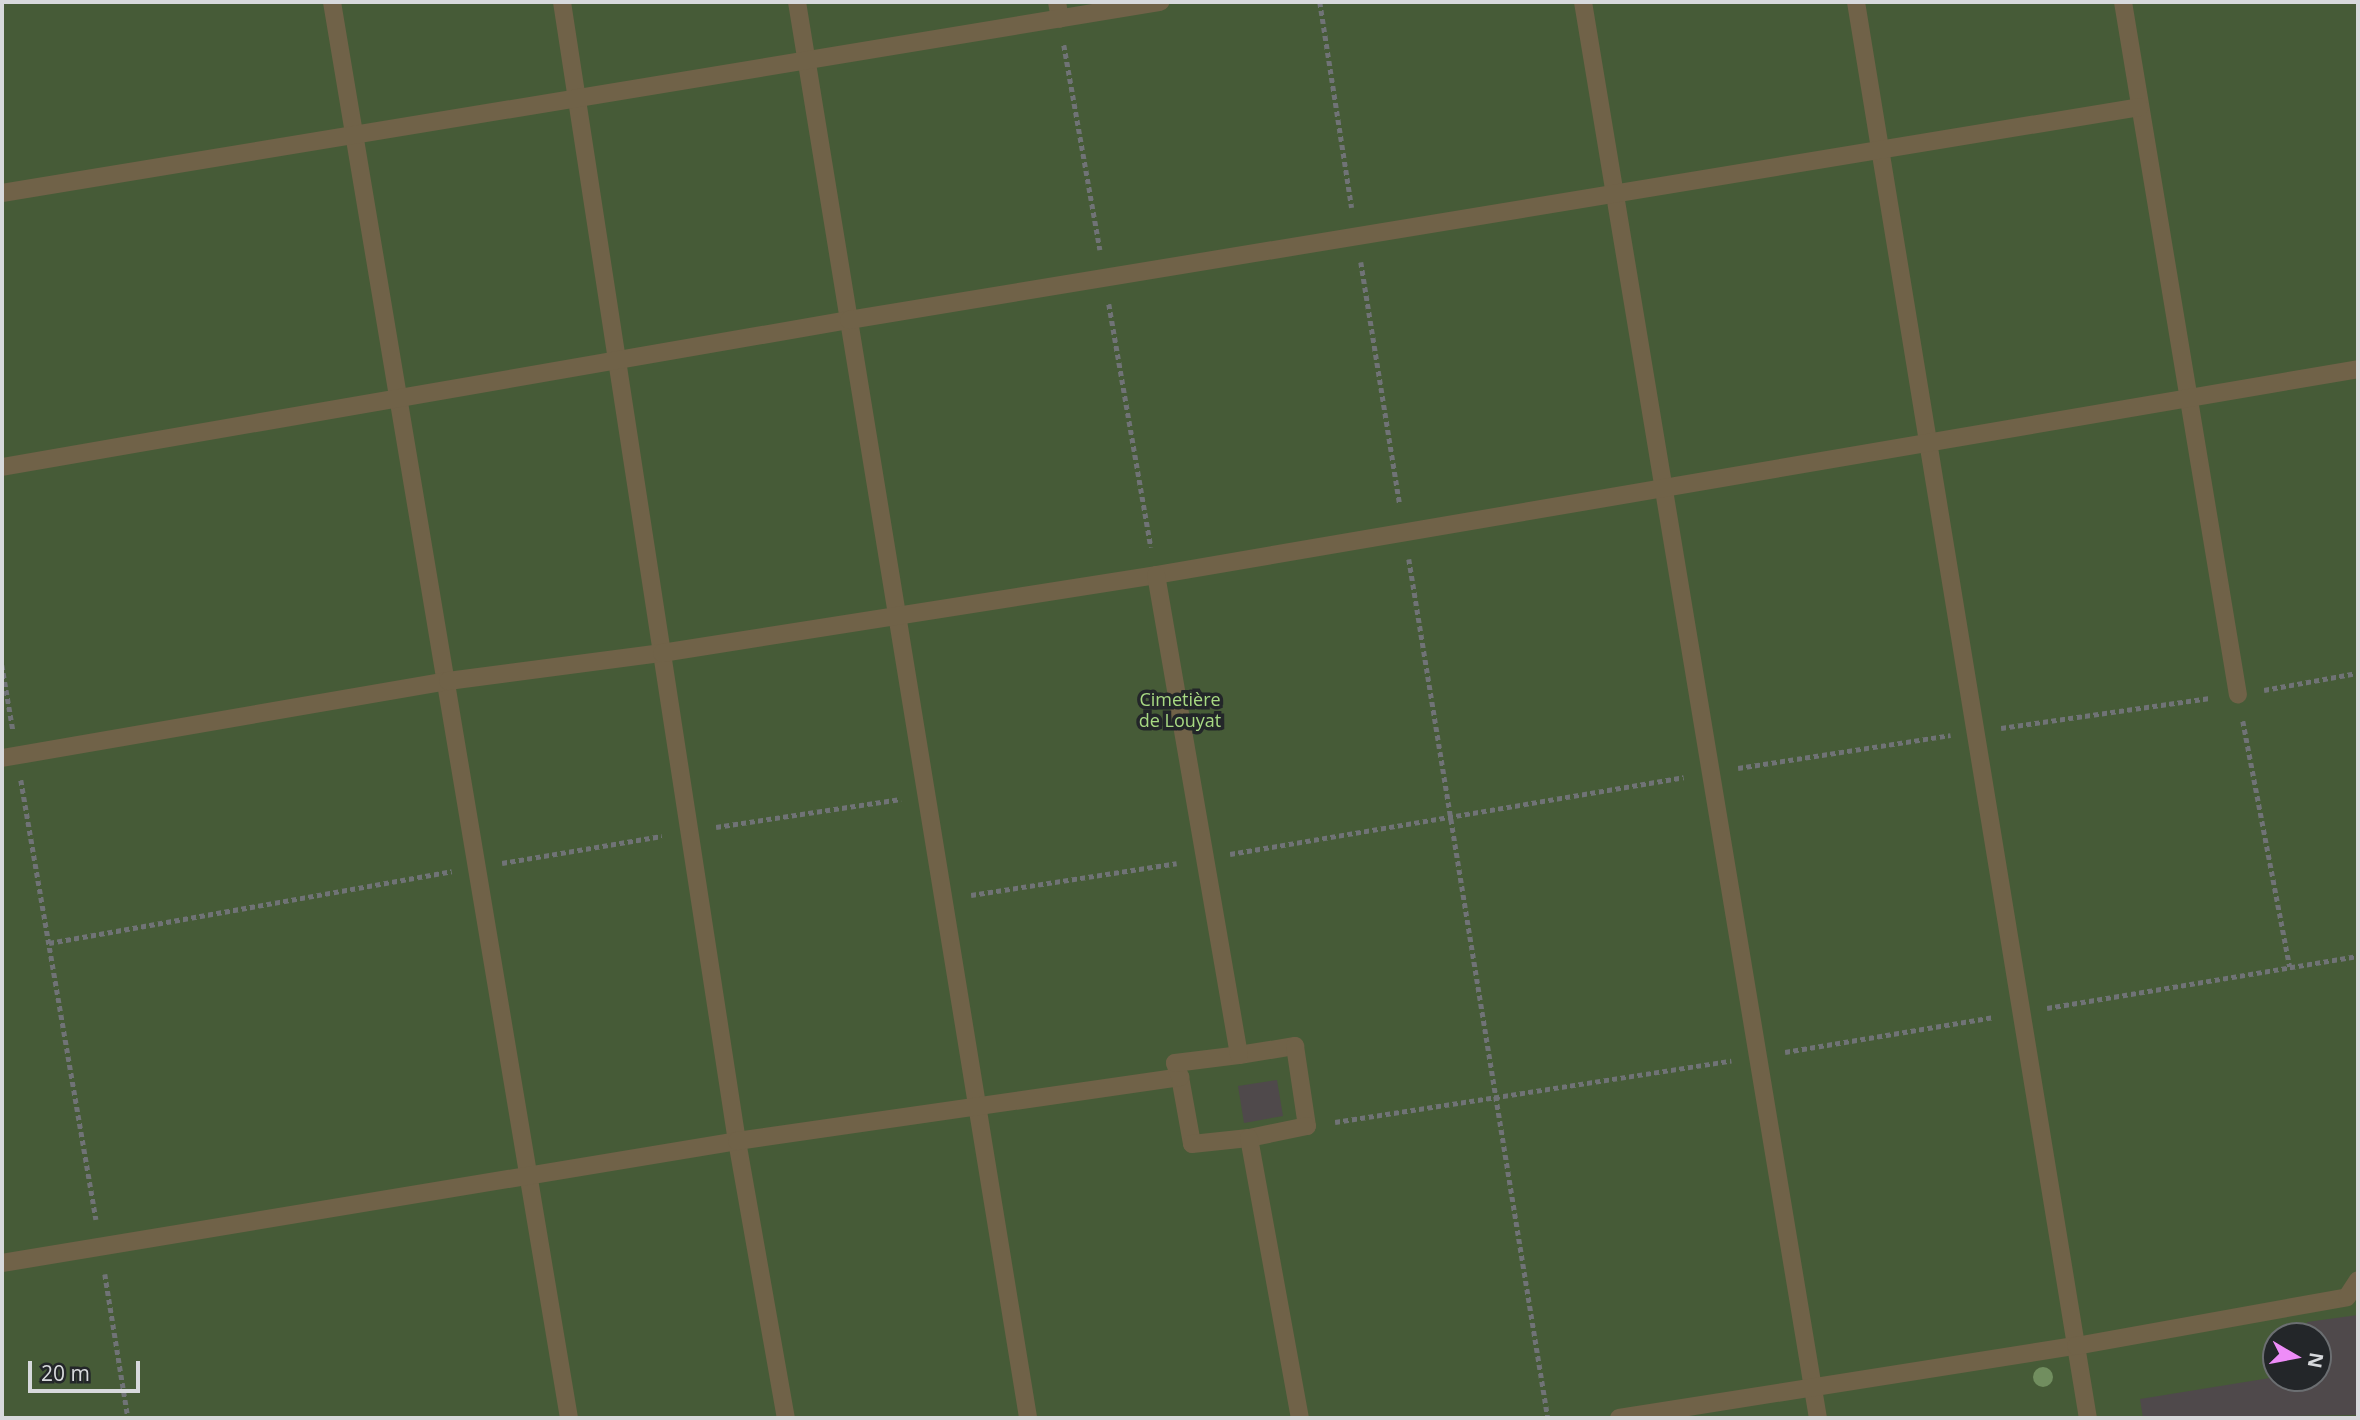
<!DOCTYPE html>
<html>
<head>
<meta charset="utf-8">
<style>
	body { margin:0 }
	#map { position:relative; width:2360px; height:1420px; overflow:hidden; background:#2d3033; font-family:"Open Sans",sans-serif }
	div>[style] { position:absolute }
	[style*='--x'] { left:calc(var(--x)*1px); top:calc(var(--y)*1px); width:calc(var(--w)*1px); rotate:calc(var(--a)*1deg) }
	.green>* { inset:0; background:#465b37 }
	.building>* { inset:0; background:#4f494b }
	.path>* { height:4.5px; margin-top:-2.25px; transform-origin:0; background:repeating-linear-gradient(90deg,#707376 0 5px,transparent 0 8.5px) }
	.lane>* { height:18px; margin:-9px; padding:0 9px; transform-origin:9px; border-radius:9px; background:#706248 }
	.trees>* { width:20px; height:20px; margin:-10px; border-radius:50%; background:#718e5f }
	span { translate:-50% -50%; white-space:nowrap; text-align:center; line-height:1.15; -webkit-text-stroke:7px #232629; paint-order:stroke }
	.park-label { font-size:18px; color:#a8da83 }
	.frame { position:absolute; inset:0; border:4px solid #d7d9dc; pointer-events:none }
	.north { position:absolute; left:2262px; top:1322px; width:70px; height:70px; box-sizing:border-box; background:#232629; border:2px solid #6b6e71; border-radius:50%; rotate:100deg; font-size:19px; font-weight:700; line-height:28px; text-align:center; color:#d7d9dc }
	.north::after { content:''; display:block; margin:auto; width:24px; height:32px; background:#ee8cf8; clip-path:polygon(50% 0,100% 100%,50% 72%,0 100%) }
	.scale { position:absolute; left:28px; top:1361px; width:112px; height:32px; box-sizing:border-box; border:4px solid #d7d9dc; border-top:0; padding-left:9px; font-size:21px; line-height:24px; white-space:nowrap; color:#d7d9dc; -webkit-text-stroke:5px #232629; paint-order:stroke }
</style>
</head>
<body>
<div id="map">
	<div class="green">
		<div style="clip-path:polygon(evenodd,2px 2px,2358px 2px,2358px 1418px,2px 1418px,2px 2px,2276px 1336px,2318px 1336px,2318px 1378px,2276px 1378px,2276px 1336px)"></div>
	</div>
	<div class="building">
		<div style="clip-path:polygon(1277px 1080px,1283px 1116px,1244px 1123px,1238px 1086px)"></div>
		<div style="clip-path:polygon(2358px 1315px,2358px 1415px,2143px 1418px,2140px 1399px,2276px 1377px,2318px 1378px,2318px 1336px,2309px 1336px,2307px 1322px)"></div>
	</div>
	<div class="path">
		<div style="--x:1320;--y:2;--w:208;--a:81.2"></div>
		<div style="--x:1064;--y:45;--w:208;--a:80"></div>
		<div style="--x:1361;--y:262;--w:246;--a:80.9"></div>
		<div style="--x:1109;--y:304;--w:247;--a:80.2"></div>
		<div style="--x:1409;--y:559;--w:870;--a:80.81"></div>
		<div style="--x:2;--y:665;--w:66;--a:80.4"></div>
		<div style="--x:2264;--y:690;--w:96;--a:-10.3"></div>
		<div style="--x:2243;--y:721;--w:250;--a:79.2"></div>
		<div style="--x:2001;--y:728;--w:211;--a:-8.2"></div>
		<div style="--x:1738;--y:768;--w:215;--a:-8.8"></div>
		<div style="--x:21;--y:780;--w:446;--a:80.3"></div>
		<div style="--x:716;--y:827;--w:187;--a:-8.6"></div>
		<div style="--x:1230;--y:854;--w:460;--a:-9.6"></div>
		<div style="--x:502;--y:863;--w:162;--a:-9.6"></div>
		<div style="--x:971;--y:895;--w:208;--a:-8.8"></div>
		<div style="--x:49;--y:943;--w:409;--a:-10.1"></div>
		<div style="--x:2047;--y:1008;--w:315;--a:-9.5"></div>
		<div style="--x:1785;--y:1052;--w:212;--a:-9.5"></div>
		<div style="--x:1335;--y:1122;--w:401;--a:-8.8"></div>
		<div style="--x:105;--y:1274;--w:146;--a:80.9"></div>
	</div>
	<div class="lane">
		<div style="--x:332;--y:2;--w:1436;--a:80.5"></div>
		<div style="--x:562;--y:2;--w:1152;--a:81.27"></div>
		<div style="--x:737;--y:1141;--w:281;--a:80"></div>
		<div style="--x:797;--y:2;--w:1435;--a:80.73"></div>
		<div style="--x:1057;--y:2;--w:17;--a:80"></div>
		<div style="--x:1583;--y:2;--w:1435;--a:80.58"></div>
		<div style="--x:1856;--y:2;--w:1435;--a:80.7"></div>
		<div style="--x:2123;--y:2;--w:702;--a:80.58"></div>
		<div style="--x:2;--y:193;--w:1174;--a:-9.37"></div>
		<div style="--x:2;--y:467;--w:860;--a:-9.85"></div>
		<div style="--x:849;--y:320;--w:1308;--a:-9.37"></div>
		<div style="--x:2;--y:758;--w:453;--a:-9.8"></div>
		<div style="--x:448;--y:681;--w:216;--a:-7.5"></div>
		<div style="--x:662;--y:653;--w:500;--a:-8.97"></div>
		<div style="--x:1156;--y:575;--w:1220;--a:-9.72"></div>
		<div style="--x:1239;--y:1055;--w:57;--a:-9.1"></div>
		<div style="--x:1295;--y:1046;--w:81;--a:81.5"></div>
		<div style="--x:1307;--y:1126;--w:59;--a:168.3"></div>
		<div style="--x:1180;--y:1077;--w:68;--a:79.8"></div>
		<div style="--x:1192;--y:1144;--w:57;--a:-6"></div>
		<div style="--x:1249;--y:1138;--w:285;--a:79.7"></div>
		<div style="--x:2;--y:1263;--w:745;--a:-9.42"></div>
		<div style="--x:737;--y:1141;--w:448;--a:-8.2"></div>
		<div style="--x:1180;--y:1077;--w:15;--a:-110"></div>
		<div style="--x:1175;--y:1063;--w:64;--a:-7.1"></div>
		<div style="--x:1239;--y:1055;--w:487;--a:-99.8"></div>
		<div style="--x:1619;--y:1418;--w:463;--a:-9"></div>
		<div style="--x:2076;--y:1346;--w:275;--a:-10.2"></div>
		<div style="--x:2347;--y:1297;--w:20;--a:-57"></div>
	</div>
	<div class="trees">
		<div style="left:2043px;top:1377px"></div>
	</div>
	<div class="park-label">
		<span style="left:1180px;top:710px">Cimetière<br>de Louyat</span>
	</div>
	<div class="frame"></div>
	<div class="north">N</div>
	<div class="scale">20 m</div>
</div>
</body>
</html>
